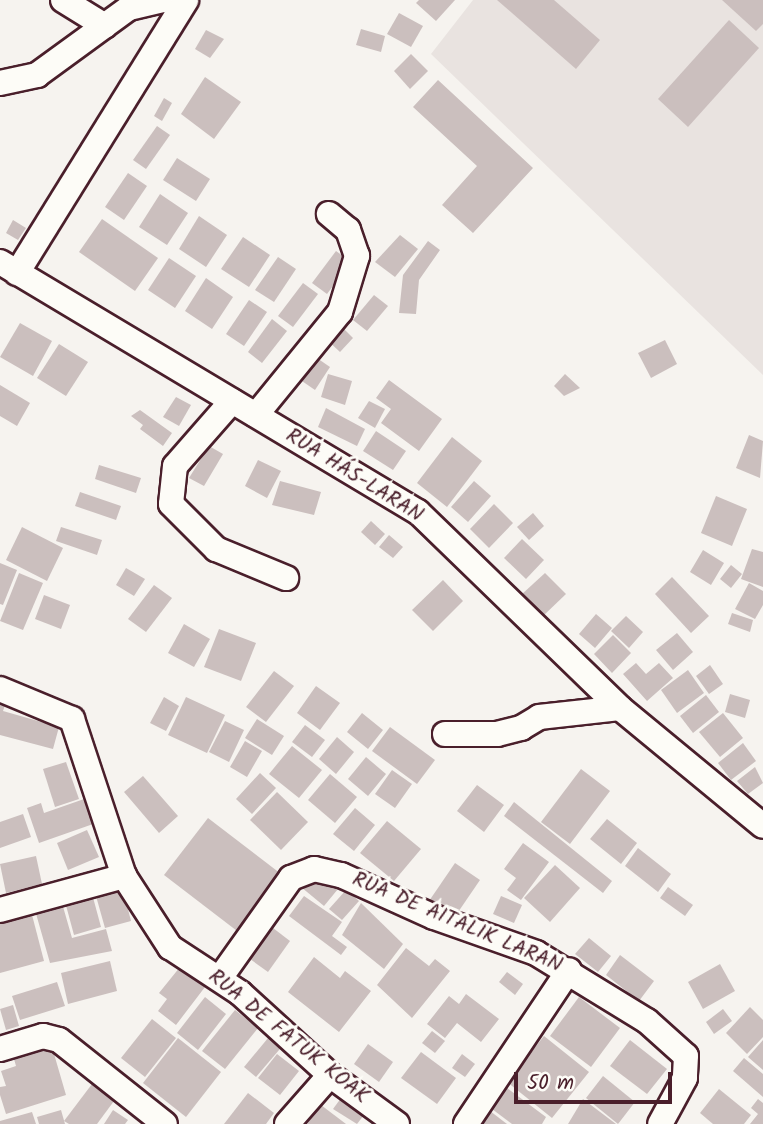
<!DOCTYPE html>
<html>
<head>
<meta charset="utf-8">
<style>
	body { margin:0 }
	#map { position:relative; width:763px; height:1124px; overflow:hidden; background:#f6f3ef; font-family:Kalam,sans-serif }
	div>[style] { position:absolute }
	[style*='--x'] { left:calc(var(--x)*1px); top:calc(var(--y)*1px); width:calc(var(--w)*1px); rotate:calc(var(--a)*1deg) }
	.built>* { inset:0; background:#e9e3e0 }
	.building>* { inset:0; background:#cbbfbe }
	.roads { filter:drop-shadow(2px 0 #4a1f2b) drop-shadow(-2px 0 #4a1f2b) drop-shadow(0 2px #4a1f2b) drop-shadow(0 -2px #4a1f2b) }
	.minor>* { height:24px; margin:-12px; padding:0 12px; transform-origin:12px; border-radius:12px; background:#fdfcf7 }
	span { translate:-50% -50%; white-space:nowrap; text-align:center; line-height:1.15; -webkit-text-stroke:6px #fdfcf7; paint-order:stroke }
	.street-label { font-size:21px; color:#4a1f2b }
	.scale { position:absolute; left:514px; top:1072px; width:158px; height:32px; box-sizing:border-box; border:4px solid #4a1f2b; border-top:0; padding-left:9px; font-size:21px; line-height:24px; white-space:nowrap; color:#4a1f2b; -webkit-text-stroke:5px #fdfcf7; paint-order:stroke }
</style>
</head>
<body>
<div id="map">
	<div class="built">
		<div style="clip-path:polygon(473px 0,763px 0,763px 375px,431px 54px)"></div>
	</div>
	<div class="building">
		<div style="clip-path:polygon(419px 0,455px 0,436px 21px,416px 3px)"></div>
		<div style="clip-path:polygon(497px 0,554px 0,600px 40px,576px 69px)"></div>
		<div style="clip-path:polygon(722px 0,763px 0,763px 24px,756px 31px)"></div>
		<div style="clip-path:polygon(399px 13px,423px 26px,411px 47px,387px 34px)"></div>
		<div style="clip-path:polygon(729px 20px,759px 48px,688px 127px,658px 99px)"></div>
		<div style="clip-path:polygon(361px 29px,385px 36px,381px 52px,356px 45px)"></div>
		<div style="clip-path:polygon(206px 30px,224px 39px,210px 58px,195px 49px)"></div>
		<div style="clip-path:polygon(411px 54px,428px 71px,410px 89px,394px 71px)"></div>
		<div style="clip-path:polygon(205px 77px,241px 102px,214px 139px,181px 114px)"></div>
		<div style="clip-path:polygon(438px 80px,533px 168px,473px 233px,442px 205px,477px 166px,413px 107px)"></div>
		<div style="clip-path:polygon(164px 98px,172px 103px,162px 121px,154px 116px)"></div>
		<div style="clip-path:polygon(157px 126px,170px 135px,146px 169px,133px 160px)"></div>
		<div style="clip-path:polygon(177px 158px,210px 179px,196px 201px,163px 180px)"></div>
		<div style="clip-path:polygon(128px 173px,147px 186px,124px 220px,105px 207px)"></div>
		<div style="clip-path:polygon(160px 194px,188px 213px,167px 245px,139px 227px)"></div>
		<div style="clip-path:polygon(199px 216px,227px 235px,206px 267px,179px 249px)"></div>
		<div style="clip-path:polygon(102px 219px,158px 258px,135px 291px,79px 252px)"></div>
		<div style="clip-path:polygon(13px 220px,26px 228px,18px 240px,6px 233px)"></div>
		<div style="clip-path:polygon(400px 235px,418px 249px,395px 277px,375px 262px)"></div>
		<div style="clip-path:polygon(243px 237px,270px 255px,249px 287px,221px 269px)"></div>
		<div style="clip-path:polygon(428px 241px,440px 250px,419px 280px,416px 314px,399px 313px,403px 275px)"></div>
		<div style="clip-path:polygon(336px 251px,351px 262px,327px 294px,312px 283px)"></div>
		<div style="clip-path:polygon(278px 257px,296px 269px,274px 302px,255px 290px)"></div>
		<div style="clip-path:polygon(169px 258px,196px 276px,175px 308px,148px 290px)"></div>
		<div style="clip-path:polygon(206px 278px,233px 297px,212px 329px,185px 311px)"></div>
		<div style="clip-path:polygon(303px 283px,318px 294px,293px 327px,278px 316px)"></div>
		<div style="clip-path:polygon(374px 295px,388px 306px,367px 331px,353px 320px)"></div>
		<div style="clip-path:polygon(249px 300px,267px 312px,244px 346px,226px 334px)"></div>
		<div style="clip-path:polygon(272px 319px,287px 331px,262px 363px,248px 352px)"></div>
		<div style="clip-path:polygon(20px 323px,52px 341px,33px 376px,0 357px)"></div>
		<div style="clip-path:polygon(339px 324px,353px 338px,340px 352px,325px 338px)"></div>
		<div style="clip-path:polygon(665px 340px,677px 364px,651px 378px,638px 353px)"></div>
		<div style="clip-path:polygon(59px 344px,88px 362px,66px 396px,37px 378px)"></div>
		<div style="clip-path:polygon(314px 356px,330px 367px,315px 390px,299px 379px)"></div>
		<div style="clip-path:polygon(328px 374px,352px 381px,345px 405px,321px 397px)"></div>
		<div style="clip-path:polygon(565px 374px,580px 388px,564px 396px,554px 386px)"></div>
		<div style="clip-path:polygon(389px 380px,442px 419px,419px 451px,381px 423px,391px 409px,376px 398px)"></div>
		<div style="clip-path:polygon(0 385px,30px 403px,17px 426px,0 416px)"></div>
		<div style="clip-path:polygon(176px 397px,191px 405px,179px 426px,163px 417px)"></div>
		<div style="clip-path:polygon(369px 401px,385px 409px,375px 428px,358px 418px)"></div>
		<div style="clip-path:polygon(326px 408px,365px 429px,357px 446px,318px 427px)"></div>
		<div style="clip-path:polygon(140px 410px,172px 433px,163px 446px,140px 429px,143px 425px,131px 416px)"></div>
		<div style="clip-path:polygon(376px 431px,406px 451px,393px 470px,363px 451px)"></div>
		<div style="clip-path:polygon(749px 435px,763px 441px,760px 478px,736px 468px)"></div>
		<div style="clip-path:polygon(452px 437px,482px 461px,447px 507px,417px 483px)"></div>
		<div style="clip-path:polygon(209px 446px,223px 454px,204px 486px,189px 478px)"></div>
		<div style="clip-path:polygon(258px 460px,281px 471px,267px 498px,245px 486px)"></div>
		<div style="clip-path:polygon(99px 465px,141px 478px,136px 493px,95px 479px)"></div>
		<div style="clip-path:polygon(280px 481px,321px 492px,314px 515px,272px 505px)"></div>
		<div style="clip-path:polygon(474px 481px,491px 496px,468px 522px,451px 507px)"></div>
		<div style="clip-path:polygon(80px 492px,121px 506px,116px 520px,75px 506px)"></div>
		<div style="clip-path:polygon(716px 496px,747px 509px,732px 546px,701px 533px)"></div>
		<div style="clip-path:polygon(494px 504px,513px 523px,489px 548px,470px 529px)"></div>
		<div style="clip-path:polygon(533px 513px,544px 526px,529px 540px,517px 527px)"></div>
		<div style="clip-path:polygon(371px 521px,385px 534px,375px 545px,361px 532px)"></div>
		<div style="clip-path:polygon(22px 527px,63px 548px,47px 581px,6px 560px)"></div>
		<div style="clip-path:polygon(61px 527px,102px 540px,97px 555px,56px 541px)"></div>
		<div style="clip-path:polygon(389px 535px,403px 547px,393px 558px,379px 547px)"></div>
		<div style="clip-path:polygon(522px 539px,544px 560px,526px 579px,504px 558px)"></div>
		<div style="clip-path:polygon(752px 549px,763px 552px,763px 587px,741px 579px)"></div>
		<div style="clip-path:polygon(703px 550px,724px 563px,711px 585px,690px 572px)"></div>
		<div style="clip-path:polygon(0 563px,17px 570px,3px 605px,0 604px)"></div>
		<div style="clip-path:polygon(731px 565px,742px 574px,731px 588px,720px 579px)"></div>
		<div style="clip-path:polygon(126px 568px,145px 579px,134px 596px,116px 585px)"></div>
		<div style="clip-path:polygon(19px 573px,43px 583px,23px 630px,0 621px)"></div>
		<div style="clip-path:polygon(545px 573px,566px 594px,542px 617px,521px 595px)"></div>
		<div style="clip-path:polygon(672px 577px,709px 616px,691px 633px,655px 594px)"></div>
		<div style="clip-path:polygon(443px 580px,463px 601px,433px 631px,412px 610px)"></div>
		<div style="clip-path:polygon(749px 583px,763px 591px,763px 605px,755px 619px,735px 609px)"></div>
		<div style="clip-path:polygon(154px 585px,172px 598px,146px 632px,128px 619px)"></div>
		<div style="clip-path:polygon(44px 595px,70px 605px,61px 629px,35px 619px)"></div>
		<div style="clip-path:polygon(732px 613px,753px 620px,750px 632px,728px 624px)"></div>
		<div style="clip-path:polygon(596px 614px,612px 628px,595px 648px,579px 634px)"></div>
		<div style="clip-path:polygon(626px 616px,643px 632px,629px 648px,611px 631px)"></div>
		<div style="clip-path:polygon(184px 624px,210px 639px,194px 667px,168px 653px)"></div>
		<div style="clip-path:polygon(219px 629px,256px 643px,241px 681px,204px 667px)"></div>
		<div style="clip-path:polygon(677px 633px,693px 652px,673px 670px,656px 650px)"></div>
		<div style="clip-path:polygon(613px 635px,631px 653px,612px 673px,594px 654px)"></div>
		<div style="clip-path:polygon(636px 663px,646px 674px,659px 663px,673px 678px,647px 701px,623px 674px)"></div>
		<div style="clip-path:polygon(710px 665px,723px 684px,709px 694px,696px 676px)"></div>
		<div style="clip-path:polygon(688px 670px,704px 693px,677px 713px,661px 690px)"></div>
		<div style="clip-path:polygon(274px 671px,294px 686px,266px 722px,246px 707px)"></div>
		<div style="clip-path:polygon(316px 686px,340px 703px,320px 730px,297px 713px)"></div>
		<div style="clip-path:polygon(730px 694px,750px 700px,745px 718px,725px 712px)"></div>
		<div style="clip-path:polygon(706px 695px,719px 712px,693px 733px,680px 716px)"></div>
		<div style="clip-path:polygon(164px 697px,179px 706px,166px 731px,150px 723px)"></div>
		<div style="clip-path:polygon(186px 697px,225px 715px,207px 753px,168px 735px)"></div>
		<div style="clip-path:polygon(0 703px,5px 705px,3px 711px,59px 727px,53px 749px,0 735px)"></div>
		<div style="clip-path:polygon(362px 713px,383px 730px,368px 749px,347px 732px)"></div>
		<div style="clip-path:polygon(723px 713px,743px 738px,720px 757px,699px 732px)"></div>
		<div style="clip-path:polygon(257px 719px,284px 736px,272px 755px,245px 738px)"></div>
		<div style="clip-path:polygon(225px 721px,244px 730px,229px 762px,209px 752px)"></div>
		<div style="clip-path:polygon(305px 725px,325px 740px,312px 757px,292px 742px)"></div>
		<div style="clip-path:polygon(390px 727px,435px 760px,417px 784px,372px 751px)"></div>
		<div style="clip-path:polygon(337px 737px,354px 752px,336px 774px,319px 759px)"></div>
		<div style="clip-path:polygon(245px 741px,262px 751px,247px 777px,230px 767px)"></div>
		<div style="clip-path:polygon(743px 743px,756px 761px,731px 780px,718px 763px)"></div>
		<div style="clip-path:polygon(292px 746px,322px 770px,299px 798px,269px 774px)"></div>
		<div style="clip-path:polygon(366px 757px,386px 774px,368px 796px,348px 779px)"></div>
		<div style="clip-path:polygon(66px 762px,79px 799px,55px 807px,43px 769px)"></div>
		<div style="clip-path:polygon(755px 767px,763px 783px,748px 794px,737px 781px)"></div>
		<div style="clip-path:polygon(581px 769px,610px 791px,570px 844px,541px 822px)"></div>
		<div style="clip-path:polygon(392px 770px,412px 784px,395px 808px,375px 794px)"></div>
		<div style="clip-path:polygon(260px 773px,276px 788px,252px 814px,236px 799px)"></div>
		<div style="clip-path:polygon(330px 774px,357px 797px,335px 823px,308px 800px)"></div>
		<div style="clip-path:polygon(143px 776px,178px 816px,159px 833px,124px 792px)"></div>
		<div style="clip-path:polygon(477px 785px,504px 805px,484px 832px,457px 811px)"></div>
		<div style="clip-path:polygon(277px 792px,308px 822px,281px 850px,250px 820px)"></div>
		<div style="clip-path:polygon(87px 798px,96px 823px,39px 843px,27px 808px,41px 803px,44px 813px)"></div>
		<div style="clip-path:polygon(514px 802px,612px 881px,603px 893px,504px 816px)"></div>
		<div style="clip-path:polygon(355px 808px,375px 825px,354px 851px,333px 834px)"></div>
		<div style="clip-path:polygon(23px 814px,31px 837px,0 848px,0 822px)"></div>
		<div style="clip-path:polygon(208px 818px,285px 877px,241px 934px,164px 875px)"></div>
		<div style="clip-path:polygon(607px 819px,637px 843px,621px 864px,590px 839px)"></div>
		<div style="clip-path:polygon(387px 821px,421px 849px,394px 881px,360px 853px)"></div>
		<div style="clip-path:polygon(87px 830px,99px 857px,68px 870px,57px 843px)"></div>
		<div style="clip-path:polygon(523px 843px,549px 862px,521px 900px,507px 890px,516px 878px,504px 869px)"></div>
		<div style="clip-path:polygon(638px 848px,671px 874px,658px 892px,625px 866px)"></div>
		<div style="clip-path:polygon(36px 856px,42px 884px,6px 893px,0 864px)"></div>
		<div style="clip-path:polygon(455px 863px,480px 880px,452px 921px,427px 904px)"></div>
		<div style="clip-path:polygon(555px 865px,580px 888px,550px 922px,524px 898px)"></div>
		<div style="clip-path:polygon(323px 876px,338px 889px,324px 906px,301px 887px)"></div>
		<div style="clip-path:polygon(121px 882px,131px 921px,105px 928px,94px 889px)"></div>
		<div style="clip-path:polygon(668px 887px,693px 905px,685px 916px,660px 898px)"></div>
		<div style="clip-path:polygon(91px 890px,101px 927px,74px 935px,64px 898px)"></div>
		<div style="clip-path:polygon(346px 890px,359px 901px,342px 920px,329px 909px)"></div>
		<div style="clip-path:polygon(60px 896px,72px 938px,106px 929px,112px 951px,50px 963px,33px 903px)"></div>
		<div style="clip-path:polygon(304px 896px,342px 922px,332px 936px,347px 947px,341px 955px,289px 916px)"></div>
		<div style="clip-path:polygon(501px 896px,522px 905px,514px 923px,493px 914px)"></div>
		<div style="clip-path:polygon(361px 903px,403px 944px,384px 969px,342px 935px)"></div>
		<div style="clip-path:polygon(31px 911px,44px 961px,0 973px,0 919px)"></div>
		<div style="clip-path:polygon(273px 928px,290px 941px,268px 972px,250px 959px)"></div>
		<div style="clip-path:polygon(589px 938px,611px 956px,598px 972px,575px 954px)"></div>
		<div style="clip-path:polygon(406px 948px,429px 966px,435px 959px,450px 971px,412px 1018px,377px 985px)"></div>
		<div style="clip-path:polygon(620px 955px,654px 981px,639px 1001px,606px 975px)"></div>
		<div style="clip-path:polygon(314px 957px,340px 978px,345px 971px,371px 991px,339px 1032px,288px 992px)"></div>
		<div style="clip-path:polygon(110px 961px,117px 991px,68px 1004px,61px 973px)"></div>
		<div style="clip-path:polygon(720px 964px,735px 991px,703px 1009px,688px 982px)"></div>
		<div style="clip-path:polygon(180px 967px,205px 987px,176px 1025px,158px 1011px,167px 999px,159px 993px)"></div>
		<div style="clip-path:polygon(507px 972px,523px 984px,515px 995px,499px 982px)"></div>
		<div style="clip-path:polygon(57px 982px,65px 1006px,20px 1020px,12px 996px)"></div>
		<div style="clip-path:polygon(466px 994px,499px 1019px,481px 1042px,457px 1023px,445px 1038px,427px 1024px,449px 996px,459px 1004px)"></div>
		<div style="clip-path:polygon(205px 997px,226px 1014px,198px 1050px,177px 1033px)"></div>
		<div style="clip-path:polygon(579px 997px,620px 1028px,591px 1067px,550px 1036px)"></div>
		<div style="clip-path:polygon(13px 1005px,19px 1026px,6px 1030px,0 1009px)"></div>
		<div style="clip-path:polygon(750px 1007px,763px 1020px,763px 1037px,747px 1054px,726px 1033px)"></div>
		<div style="clip-path:polygon(723px 1009px,732px 1021px,714px 1034px,706px 1022px)"></div>
		<div style="clip-path:polygon(235px 1010px,258px 1028px,225px 1069px,202px 1051px)"></div>
		<div style="clip-path:polygon(152px 1019px,176px 1038px,145px 1077px,121px 1058px)"></div>
		<div style="clip-path:polygon(432px 1031px,445px 1041px,435px 1053px,422px 1043px)"></div>
		<div style="clip-path:polygon(273px 1032px,285px 1043px,256px 1077px,244px 1067px)"></div>
		<div style="clip-path:polygon(544px 1036px,589px 1072px,552px 1118px,507px 1082px)"></div>
		<div style="clip-path:polygon(178px 1038px,221px 1072px,186px 1117px,143px 1083px)"></div>
		<div style="clip-path:polygon(630px 1040px,667px 1069px,647px 1094px,610px 1066px)"></div>
		<div style="clip-path:polygon(763px 1040px,763px 1070px,748px 1057px)"></div>
		<div style="clip-path:polygon(368px 1044px,393px 1062px,379px 1082px,354px 1064px)"></div>
		<div style="clip-path:polygon(52px 1047px,66px 1095px,6px 1114px,0 1095px,0 1087px,6px 1086px,1px 1071px,16px 1066px,14px 1059px)"></div>
		<div style="clip-path:polygon(421px 1052px,456px 1078px,437px 1104px,401px 1078px)"></div>
		<div style="clip-path:polygon(277px 1054px,299px 1071px,280px 1095px,258px 1078px)"></div>
		<div style="clip-path:polygon(462px 1054px,475px 1064px,465px 1077px,452px 1068px)"></div>
		<div style="clip-path:polygon(744px 1058px,763px 1074px,763px 1097px,733px 1071px)"></div>
		<div style="clip-path:polygon(603px 1076px,635px 1102px,618px 1124px,586px 1098px)"></div>
		<div style="clip-path:polygon(92px 1084px,114px 1101px,97px 1124px,69px 1124px,64px 1121px)"></div>
		<div style="clip-path:polygon(507px 1088px,546px 1117px,542px 1124px,512px 1124px,492px 1109px)"></div>
		<div style="clip-path:polygon(719px 1089px,751px 1115px,744px 1124px,713px 1124px,700px 1113px)"></div>
		<div style="clip-path:polygon(248px 1093px,274px 1113px,266px 1124px,224px 1124px)"></div>
		<div style="clip-path:polygon(344px 1094px,367px 1111px,357px 1124px,333px 1109px)"></div>
		<div style="clip-path:polygon(583px 1099px,616px 1124px,568px 1124px)"></div>
		<div style="clip-path:polygon(758px 1099px,763px 1103px,763px 1124px,750px 1124px,758px 1114px,751px 1108px)"></div>
		<div style="clip-path:polygon(321px 1105px,346px 1124px,307px 1124px)"></div>
		<div style="clip-path:polygon(61px 1110px,65px 1124px,39px 1124px,37px 1117px)"></div>
		<div style="clip-path:polygon(113px 1110px,128px 1120px,125px 1124px,104px 1124px)"></div>
		<div style="clip-path:polygon(490px 1111px,507px 1124px,481px 1124px)"></div>
		<div style="clip-path:polygon(32px 1112px,36px 1124px,0 1124px,0 1121px)"></div>
	</div>
	<div class="roads">
		<div class="minor">
			<div style="--x:63;--y:0;--w:49;--a:31.8"></div>
			<div style="--x:0;--y:83;--w:38;--a:-12"></div>
			<div style="--x:37;--y:75;--w:114;--a:-36.1"></div>
			<div style="--x:129;--y:8;--w:37;--a:-13"></div>
			<div style="--x:0;--y:262;--w:487;--a:30.9"></div>
			<div style="--x:418;--y:512;--w:281;--a:44.1"></div>
			<div style="--x:620;--y:708;--w:185;--a:39.5"></div>
			<div style="--x:17;--y:273;--w:321;--a:-58.2"></div>
			<div style="--x:232;--y:401;--w:86;--a:131.2"></div>
			<div style="--x:175;--y:466;--w:38;--a:96"></div>
			<div style="--x:171;--y:504;--w:64;--a:45"></div>
			<div style="--x:216;--y:549;--w:76;--a:22.5"></div>
			<div style="--x:256;--y:415;--w:133;--a:-50.8"></div>
			<div style="--x:340;--y:312;--w:59;--a:-73.1"></div>
			<div style="--x:357;--y:256;--w:28;--a:-109"></div>
			<div style="--x:348;--y:230;--w:25;--a:-140"></div>
			<div style="--x:0;--y:689;--w:78;--a:22.6"></div>
			<div style="--x:72;--y:719;--w:165;--a:71.7"></div>
			<div style="--x:124;--y:876;--w:85;--a:57.1"></div>
			<div style="--x:170;--y:947;--w:84;--a:33.3"></div>
			<div style="--x:240;--y:993;--w:122;--a:42.3"></div>
			<div style="--x:330;--y:1075;--w:83;--a:36.2"></div>
			<div style="--x:445;--y:734;--w:52;--a:0"></div>
			<div style="--x:497;--y:734;--w:25;--a:-14"></div>
			<div style="--x:521;--y:728;--w:21;--a:-31"></div>
			<div style="--x:539;--y:717;--w:81;--a:-6.3"></div>
			<div style="--x:0;--y:910;--w:129;--a:-15.3"></div>
			<div style="--x:220;--y:978;--w:123;--a:-54.6"></div>
			<div style="--x:291;--y:878;--w:25;--a:-21"></div>
			<div style="--x:314;--y:869;--w:28;--a:13"></div>
			<div style="--x:341;--y:875;--w:102;--a:24.3"></div>
			<div style="--x:434;--y:917;--w:108;--a:19.4"></div>
			<div style="--x:536;--y:953;--w:130;--a:31.5"></div>
			<div style="--x:647;--y:1021;--w:52;--a:41.9"></div>
			<div style="--x:686;--y:1056;--w:22;--a:93"></div>
			<div style="--x:685;--y:1078;--w:52;--a:118.5"></div>
			<div style="--x:0;--y:1049;--w:45;--a:-16.8"></div>
			<div style="--x:43;--y:1036;--w:16;--a:14"></div>
			<div style="--x:59;--y:1040;--w:135;--a:38.4"></div>
			<div style="--x:287;--y:1124;--w:65;--a:-48.7"></div>
			<div style="--x:466;--y:1124;--w:185;--a:-56.2"></div>
		</div>
	</div>
	<div class="street-label">
		<span style="left:354px;top:476px;rotate:32deg">RUA HÁS-LARAN</span>
		<span style="left:457px;top:923px;rotate:23deg">RUA DE AITALIK LARAN</span>
		<span style="left:288px;top:1037px;rotate:39deg">RUA DE FATUK KOAK</span>
	</div>
	<div class="scale">50 m</div>
</div>
</body>
</html>
